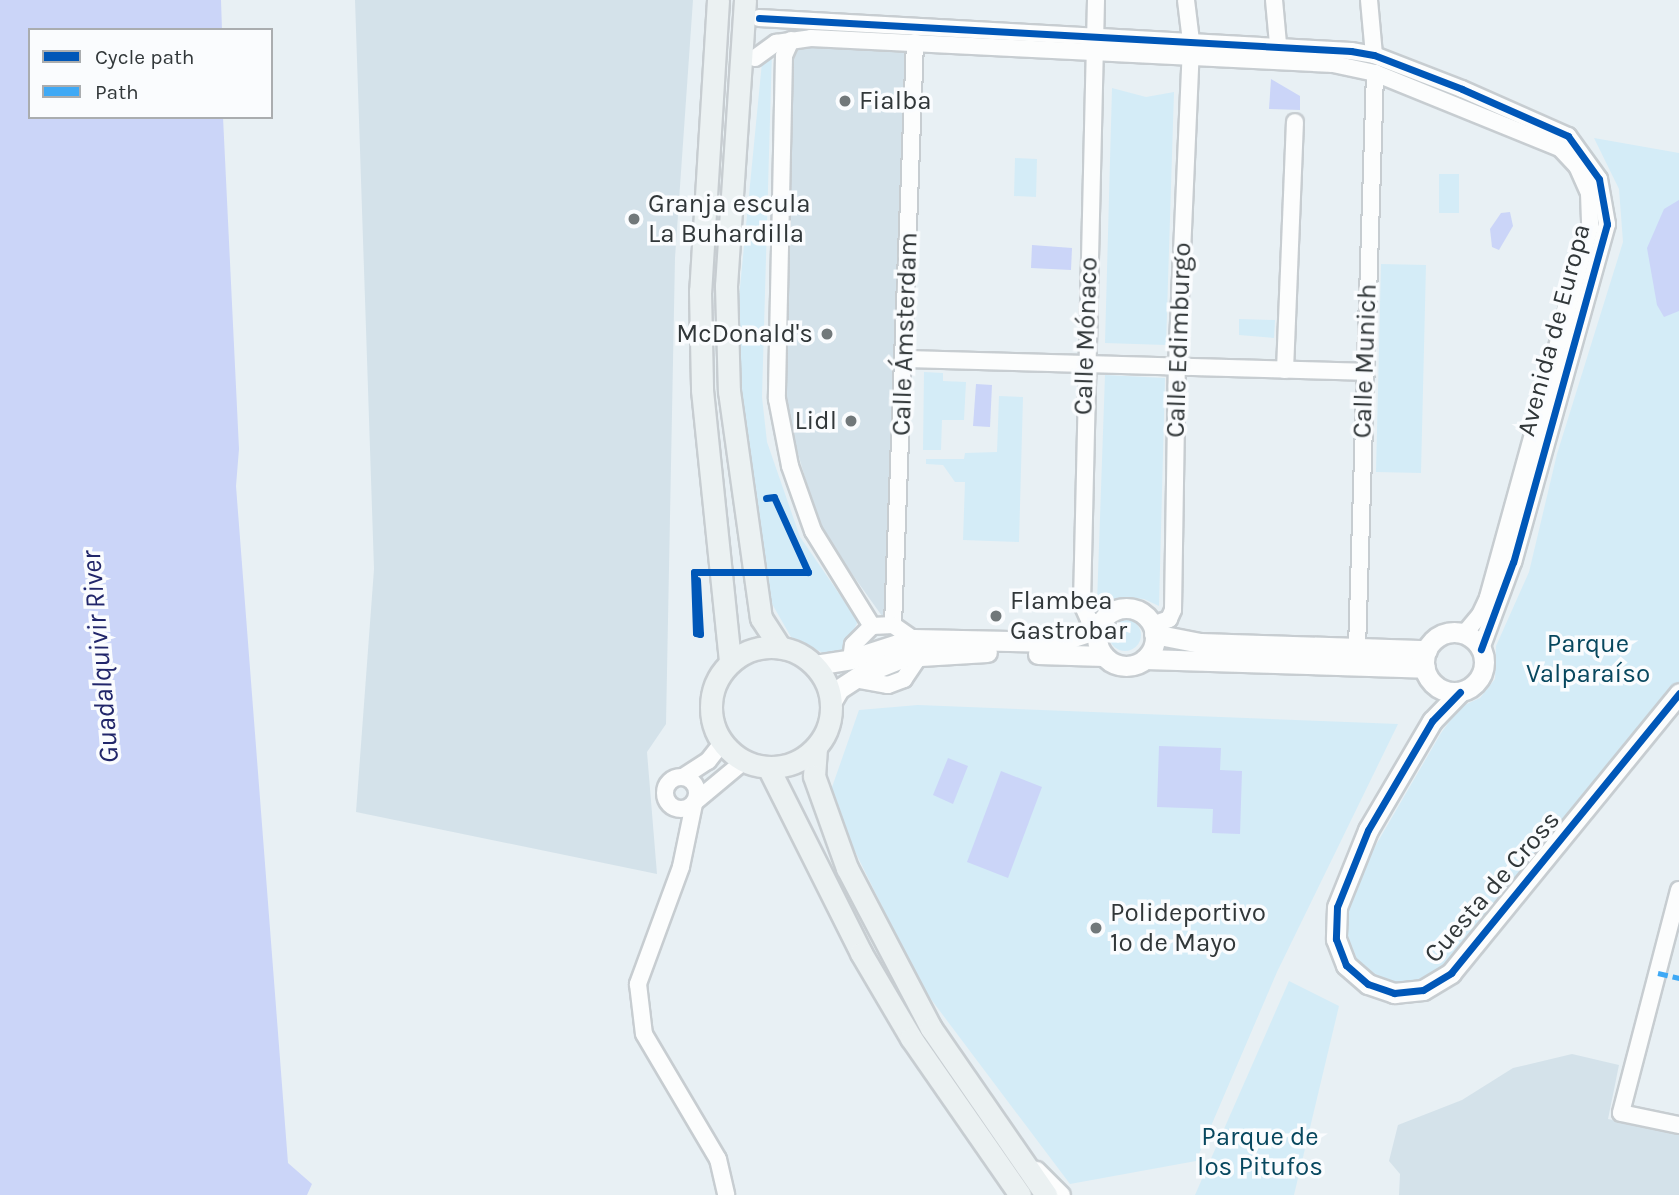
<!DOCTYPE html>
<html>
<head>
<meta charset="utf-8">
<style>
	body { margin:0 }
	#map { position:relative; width:1679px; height:1195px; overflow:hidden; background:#e8f0f4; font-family:Karla,sans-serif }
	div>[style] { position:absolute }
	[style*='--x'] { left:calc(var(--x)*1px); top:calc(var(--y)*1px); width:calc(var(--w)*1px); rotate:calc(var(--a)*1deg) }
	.built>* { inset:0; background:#d4e2ea }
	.green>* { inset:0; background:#d4ecf7 }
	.round { border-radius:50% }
	.water>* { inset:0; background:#cbd5f8 }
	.roads { filter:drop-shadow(2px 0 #c7cdd1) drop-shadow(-2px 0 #c7cdd1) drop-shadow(0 2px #c7cdd1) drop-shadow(0 -2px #c7cdd1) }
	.minor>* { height:16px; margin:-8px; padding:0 8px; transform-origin:8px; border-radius:8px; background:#fcfdfd }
	.minor>.ring { margin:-8px; padding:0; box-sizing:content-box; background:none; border:16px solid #fcfdfd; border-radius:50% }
	.tertiary>* { height:19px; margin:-9.5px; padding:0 9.5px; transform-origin:9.5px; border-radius:9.5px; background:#fcfdfd }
	.tertiary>.ring { margin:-9.5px; padding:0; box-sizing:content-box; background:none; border:19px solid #fcfdfd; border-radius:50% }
	.secondary>* { height:21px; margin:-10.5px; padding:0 10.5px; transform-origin:10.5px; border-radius:10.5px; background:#ebf1f2 }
	.secondary>.ring { margin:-10.5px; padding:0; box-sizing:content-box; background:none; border:21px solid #ebf1f2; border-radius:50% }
	.quiet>* { height:5px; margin-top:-2.5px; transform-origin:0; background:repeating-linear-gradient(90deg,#3fa9f5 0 10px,transparent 0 15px) }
	.cycleway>* { height:7px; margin:-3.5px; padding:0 3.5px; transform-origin:3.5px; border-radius:3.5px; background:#0057b8 }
	.dots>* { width:19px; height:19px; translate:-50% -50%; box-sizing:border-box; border:4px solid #fafcfe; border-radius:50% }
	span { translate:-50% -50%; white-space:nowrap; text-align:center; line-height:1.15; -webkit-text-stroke:7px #fafcfe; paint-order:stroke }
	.poi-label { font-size:26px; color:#313739 }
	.left { translate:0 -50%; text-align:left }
	.right { translate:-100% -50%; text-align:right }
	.street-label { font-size:26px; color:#313739 }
	.park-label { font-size:26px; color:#07475e }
	.water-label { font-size:28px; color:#21266a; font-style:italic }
	.legend { position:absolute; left:28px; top:28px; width:245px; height:91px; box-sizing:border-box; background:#fafcfe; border:2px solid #aaadaf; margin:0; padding:9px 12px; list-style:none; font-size:21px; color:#313739 }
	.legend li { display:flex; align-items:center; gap:14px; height:35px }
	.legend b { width:35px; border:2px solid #aaadaf }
</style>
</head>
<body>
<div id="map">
	<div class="built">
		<div style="clip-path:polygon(355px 0,693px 0,675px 258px,666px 724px,647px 752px,657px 874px,356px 812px,374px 569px)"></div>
		<div style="clip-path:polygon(785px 34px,920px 43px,897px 619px,882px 616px,820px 529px,785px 409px)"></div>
		<div style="clip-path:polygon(1572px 1054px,1619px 1065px,1608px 1119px,1679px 1135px,1679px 1195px,1399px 1195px,1400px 1174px,1389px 1161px,1398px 1125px,1462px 1100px,1513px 1068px)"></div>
	</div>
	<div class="green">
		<div style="clip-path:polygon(772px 50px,762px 397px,767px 442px,800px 537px,858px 621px,842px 654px,829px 656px,791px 637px,767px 595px,743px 430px,737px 318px,762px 62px)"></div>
		<div style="clip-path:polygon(1112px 88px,1146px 97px,1174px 92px,1166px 345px,1105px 343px)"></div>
		<div style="clip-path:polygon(1594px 138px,1679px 153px,1679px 682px,1662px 709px,1444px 967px,1412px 985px,1394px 986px,1379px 982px,1357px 959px,1347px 936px,1349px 906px,1359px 874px,1441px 733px,1460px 707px,1480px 698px,1495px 679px,1496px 646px,1529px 572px,1557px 454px,1623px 242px,1619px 189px)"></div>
		<div style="clip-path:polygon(1015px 158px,1037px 159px,1036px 197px,1014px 196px)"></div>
		<div style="clip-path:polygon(1439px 174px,1459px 174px,1459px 213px,1439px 213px)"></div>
		<div style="clip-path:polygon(1381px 264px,1426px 265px,1421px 473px,1376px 472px)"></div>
		<div style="clip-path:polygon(1239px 319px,1275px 320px,1274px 338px,1239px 335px)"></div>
		<div style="clip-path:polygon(924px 372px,943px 373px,943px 381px,966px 382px,964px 420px,942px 420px,941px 450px,923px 450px)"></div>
		<div style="clip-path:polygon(1105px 375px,1165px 378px,1159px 606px,1144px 599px,1125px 597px,1097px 603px)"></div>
		<div style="clip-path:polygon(999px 396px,1023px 397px,1019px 542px,963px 540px,965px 482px,955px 482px,943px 465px,926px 464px,926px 459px,964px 459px,965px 453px,997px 452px)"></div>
		<div class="round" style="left:1109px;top:619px;width:32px;height:32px"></div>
		<div style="clip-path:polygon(918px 705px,1398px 724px,1277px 972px,1196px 1161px,1070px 1184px,921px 986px,847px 835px,831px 790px,859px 710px)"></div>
		<div style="clip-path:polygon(1289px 981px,1339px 1006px,1294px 1195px,1195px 1195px)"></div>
	</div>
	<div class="water">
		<div style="clip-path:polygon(0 0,221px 0,222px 30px,30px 30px,30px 117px,223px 117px,239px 449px,236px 486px,288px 1163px,312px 1184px,307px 1195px,0 1195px)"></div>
		<div style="clip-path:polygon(1271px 79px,1300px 96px,1300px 110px,1269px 109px)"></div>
		<div style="clip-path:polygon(1679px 200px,1679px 311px,1664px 317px,1657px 305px,1647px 248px,1664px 209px)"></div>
		<div style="clip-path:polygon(1510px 212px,1513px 226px,1499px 250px,1492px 247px,1490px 229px,1501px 213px)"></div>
		<div style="clip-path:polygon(1032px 245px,1072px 248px,1071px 270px,1031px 268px)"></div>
		<div style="clip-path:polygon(976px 384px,992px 385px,990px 427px,973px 426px)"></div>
		<div style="clip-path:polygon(1159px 746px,1221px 748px,1220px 770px,1242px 771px,1240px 834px,1212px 833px,1213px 809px,1157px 807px)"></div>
		<div style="clip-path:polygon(948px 758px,968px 766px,953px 804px,933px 795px)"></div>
		<div style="clip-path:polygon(1001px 771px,1042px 787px,1008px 878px,967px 862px)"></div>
	</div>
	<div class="roads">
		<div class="minor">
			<div style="--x:1096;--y:0;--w:604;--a:91.33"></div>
			<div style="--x:1082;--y:604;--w:17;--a:66"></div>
			<div style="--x:1089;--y:620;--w:12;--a:20"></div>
			<div style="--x:1274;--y:0;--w:44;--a:84.8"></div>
			<div style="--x:1369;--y:0;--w:55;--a:84.8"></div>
			<div style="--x:759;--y:18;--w:593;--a:3.19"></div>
			<div style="--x:1351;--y:51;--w:23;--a:10"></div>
			<div style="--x:1374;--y:55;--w:94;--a:21.1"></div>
			<div style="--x:1462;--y:89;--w:116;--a:23.9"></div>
			<div style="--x:1568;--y:136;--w:53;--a:54.2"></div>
			<div style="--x:1599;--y:179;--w:46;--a:79.9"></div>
			<div style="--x:1607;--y:224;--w:351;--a:105.5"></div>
			<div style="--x:1513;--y:562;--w:93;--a:110.2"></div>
			<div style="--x:791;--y:40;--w:17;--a:114"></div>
			<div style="--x:784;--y:56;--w:343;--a:91.2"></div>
			<div style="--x:777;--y:399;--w:68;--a:79"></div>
			<div style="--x:790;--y:466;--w:69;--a:70.5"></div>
			<div style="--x:813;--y:531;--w:112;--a:58.2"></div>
			<div style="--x:755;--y:58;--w:26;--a:-36"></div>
			<div style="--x:776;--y:43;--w:35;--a:-8"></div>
			<div style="--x:811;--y:38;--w:523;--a:2.85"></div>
			<div style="--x:1333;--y:64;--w:43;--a:12.1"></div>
			<div style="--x:1375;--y:73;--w:200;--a:22.1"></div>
			<div style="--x:1560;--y:148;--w:25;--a:47"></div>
			<div style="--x:1577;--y:166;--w:30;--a:66"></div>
			<div style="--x:1589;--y:193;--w:34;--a:88"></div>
			<div style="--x:1590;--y:227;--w:385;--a:105.4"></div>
			<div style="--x:1488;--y:598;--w:19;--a:115"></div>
			<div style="--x:1480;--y:615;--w:25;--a:130"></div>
			<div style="--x:906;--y:359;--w:458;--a:1.6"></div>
			<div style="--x:1285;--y:370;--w:248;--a:-87.7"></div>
			<div style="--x:893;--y:625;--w:583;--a:-87.84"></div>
			<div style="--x:1152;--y:625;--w:18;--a:-19"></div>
			<div style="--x:1169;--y:619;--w:10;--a:-66"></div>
			<div style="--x:1173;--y:610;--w:243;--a:-89.1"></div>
			<div style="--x:1177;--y:367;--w:326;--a:-87.5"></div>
			<div style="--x:1191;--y:41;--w:41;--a:-97"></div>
			<div style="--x:1357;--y:649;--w:576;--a:-88.21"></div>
			<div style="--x:851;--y:659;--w:14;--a:-82"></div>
			<div style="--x:853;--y:645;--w:27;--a:-45"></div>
			<div style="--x:872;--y:626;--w:21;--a:-3"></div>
			<div style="--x:893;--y:625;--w:24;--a:35"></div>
			<div style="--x:913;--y:639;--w:22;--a:82"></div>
			<div style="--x:916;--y:661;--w:22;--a:124"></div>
			<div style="--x:904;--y:679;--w:17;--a:159"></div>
			<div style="--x:888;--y:685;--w:35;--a:-170"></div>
			<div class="ring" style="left:665px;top:777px;width:16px;height:16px"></div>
			<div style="--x:683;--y:777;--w:30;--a:-33"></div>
			<div style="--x:708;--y:761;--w:23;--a:-52"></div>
			<div style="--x:696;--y:801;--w:62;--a:-39.8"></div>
			<div style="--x:694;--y:804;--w:64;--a:101.7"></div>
			<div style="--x:681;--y:867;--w:125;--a:110.2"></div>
			<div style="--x:638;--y:984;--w:50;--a:83.2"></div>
			<div style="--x:644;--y:1034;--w:145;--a:59.4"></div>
			<div style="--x:718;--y:1159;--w:37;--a:77"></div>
			<div style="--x:1679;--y:890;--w:230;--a:104.6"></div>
			<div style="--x:1621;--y:1113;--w:59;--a:11.7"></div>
			<div style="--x:1037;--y:1170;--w:35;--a:45"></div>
		</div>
		<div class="tertiary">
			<div class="ring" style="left:1097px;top:608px;width:39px;height:39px"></div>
			<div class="ring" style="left:1424px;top:632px;width:41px;height:41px"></div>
			<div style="--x:1154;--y:634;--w:47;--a:11.1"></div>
			<div style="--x:1200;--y:643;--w:227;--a:1.8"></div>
			<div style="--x:1038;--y:654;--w:66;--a:1.7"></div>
			<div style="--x:1145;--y:659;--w:280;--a:1.8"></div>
			<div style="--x:815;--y:665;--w:36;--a:-9"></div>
			<div style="--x:851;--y:659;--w:65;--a:-17.9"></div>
			<div style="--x:913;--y:639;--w:145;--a:1.2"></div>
			<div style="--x:1058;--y:642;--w:42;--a:-18"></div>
			<div style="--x:1460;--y:692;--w:40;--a:134"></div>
			<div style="--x:1432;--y:721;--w:126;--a:120.4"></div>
			<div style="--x:1368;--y:830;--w:83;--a:111.9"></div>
			<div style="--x:1337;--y:907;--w:32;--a:92"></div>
			<div style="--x:1336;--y:939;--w:28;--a:69"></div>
			<div style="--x:1346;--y:965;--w:29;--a:41"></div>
			<div style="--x:1368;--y:984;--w:28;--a:19"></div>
			<div style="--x:1394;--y:993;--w:29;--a:-6"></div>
			<div style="--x:1423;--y:990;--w:33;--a:-31"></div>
			<div style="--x:1451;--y:973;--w:361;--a:-50.8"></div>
			<div style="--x:832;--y:701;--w:14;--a:-60"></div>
			<div style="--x:839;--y:689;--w:27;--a:-33"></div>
			<div style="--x:862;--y:674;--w:45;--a:-22"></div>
			<div style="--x:904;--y:657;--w:83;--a:-3.4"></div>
		</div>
		<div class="secondary">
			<div style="--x:718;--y:0;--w:292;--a:93.5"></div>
			<div style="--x:700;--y:291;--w:99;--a:88.8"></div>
			<div style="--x:702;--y:390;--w:273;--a:84.1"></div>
			<div style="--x:745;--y:0;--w:287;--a:93.8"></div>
			<div style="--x:726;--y:286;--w:105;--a:88.4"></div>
			<div style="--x:729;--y:391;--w:229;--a:82"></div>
			<div style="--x:761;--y:618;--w:35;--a:57"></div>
			<div class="ring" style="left:711px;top:647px;width:99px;height:99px"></div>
			<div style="--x:816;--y:748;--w:28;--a:94"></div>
			<div style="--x:814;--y:776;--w:98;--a:70.3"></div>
			<div style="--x:847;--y:868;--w:181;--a:62.3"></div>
			<div style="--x:931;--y:1028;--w:203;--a:55.4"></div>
			<div style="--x:769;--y:769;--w:206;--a:63.4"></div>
			<div style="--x:861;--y:953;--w:99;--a:59.5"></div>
			<div style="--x:911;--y:1038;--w:191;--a:55.2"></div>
		</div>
	</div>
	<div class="quiet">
		<div style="--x:1658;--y:973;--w:22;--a:13"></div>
	</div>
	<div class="cycleway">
		<div style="--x:759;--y:18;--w:593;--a:3.19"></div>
		<div style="--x:1351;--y:51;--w:23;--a:10"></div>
		<div style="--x:1374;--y:55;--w:94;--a:21.1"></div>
		<div style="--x:1462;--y:89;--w:116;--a:23.9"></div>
		<div style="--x:1568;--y:136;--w:53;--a:54.2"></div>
		<div style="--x:1599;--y:179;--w:46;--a:79.9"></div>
		<div style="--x:1607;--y:224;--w:351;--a:105.5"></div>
		<div style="--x:1513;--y:562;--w:93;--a:110.2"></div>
		<div style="--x:697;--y:580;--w:54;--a:86.8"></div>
		<div style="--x:700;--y:634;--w:4;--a:-166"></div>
		<div style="--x:696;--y:633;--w:61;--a:-91.9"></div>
		<div style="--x:694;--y:572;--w:114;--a:0"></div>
		<div style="--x:808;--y:572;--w:82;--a:-114.4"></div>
		<div style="--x:774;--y:497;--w:8;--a:173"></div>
		<div style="--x:1460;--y:692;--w:40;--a:134"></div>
		<div style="--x:1432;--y:721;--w:126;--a:120.4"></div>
		<div style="--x:1368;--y:830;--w:83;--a:111.9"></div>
		<div style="--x:1337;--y:907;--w:32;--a:92"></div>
		<div style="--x:1336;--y:939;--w:28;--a:69"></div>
		<div style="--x:1346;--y:965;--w:29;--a:41"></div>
		<div style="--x:1368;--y:984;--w:28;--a:19"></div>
		<div style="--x:1394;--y:993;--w:29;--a:-6"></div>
		<div style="--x:1423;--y:990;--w:33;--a:-31"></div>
		<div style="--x:1451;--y:973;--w:361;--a:-50.8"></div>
	</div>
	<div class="dots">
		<div style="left:845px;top:101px;background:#71787a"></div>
		<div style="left:634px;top:219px;background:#71787a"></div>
		<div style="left:827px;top:334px;background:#71787a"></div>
		<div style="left:851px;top:421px;background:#71787a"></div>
		<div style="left:996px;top:616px;background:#71787a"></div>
		<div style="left:1096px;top:928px;background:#71787a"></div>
	</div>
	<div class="poi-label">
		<span class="left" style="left:859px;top:101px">Fialba</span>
		<span class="left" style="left:648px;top:219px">Granja escula<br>La Buhardilla</span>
		<span class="right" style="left:813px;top:334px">McDonald's</span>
		<span class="right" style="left:837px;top:421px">Lidl</span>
		<span class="left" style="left:1010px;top:616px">Flambea<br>Gastrobar</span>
		<span class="left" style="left:1110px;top:928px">Polideportivo<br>1º de Mayo</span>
	</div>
	<div class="street-label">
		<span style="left:1554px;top:330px;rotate:-75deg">Avenida de Europa</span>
		<span style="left:905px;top:334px;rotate:-88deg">Calle Ámsterdam</span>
		<span style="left:1086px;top:336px;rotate:-88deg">Calle Mónaco</span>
		<span style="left:1179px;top:340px;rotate:-88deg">Calle Edimburgo</span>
		<span style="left:1365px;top:361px;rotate:-88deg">Calle Munich</span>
		<span style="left:1492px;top:887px;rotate:-49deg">Cuesta de Cross</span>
	</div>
	<div class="park-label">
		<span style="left:1588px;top:659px">Parque<br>Valparaíso</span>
		<span style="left:1260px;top:1152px">Parque de<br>los Pitufos</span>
	</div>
	<div class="water-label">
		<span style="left:100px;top:657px;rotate:-95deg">Guadalquivir River</span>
	</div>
	<ul class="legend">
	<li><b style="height:9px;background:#0057b8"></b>Cycle path</li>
	<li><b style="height:9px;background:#3fa9f5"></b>Path</li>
	</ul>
</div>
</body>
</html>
